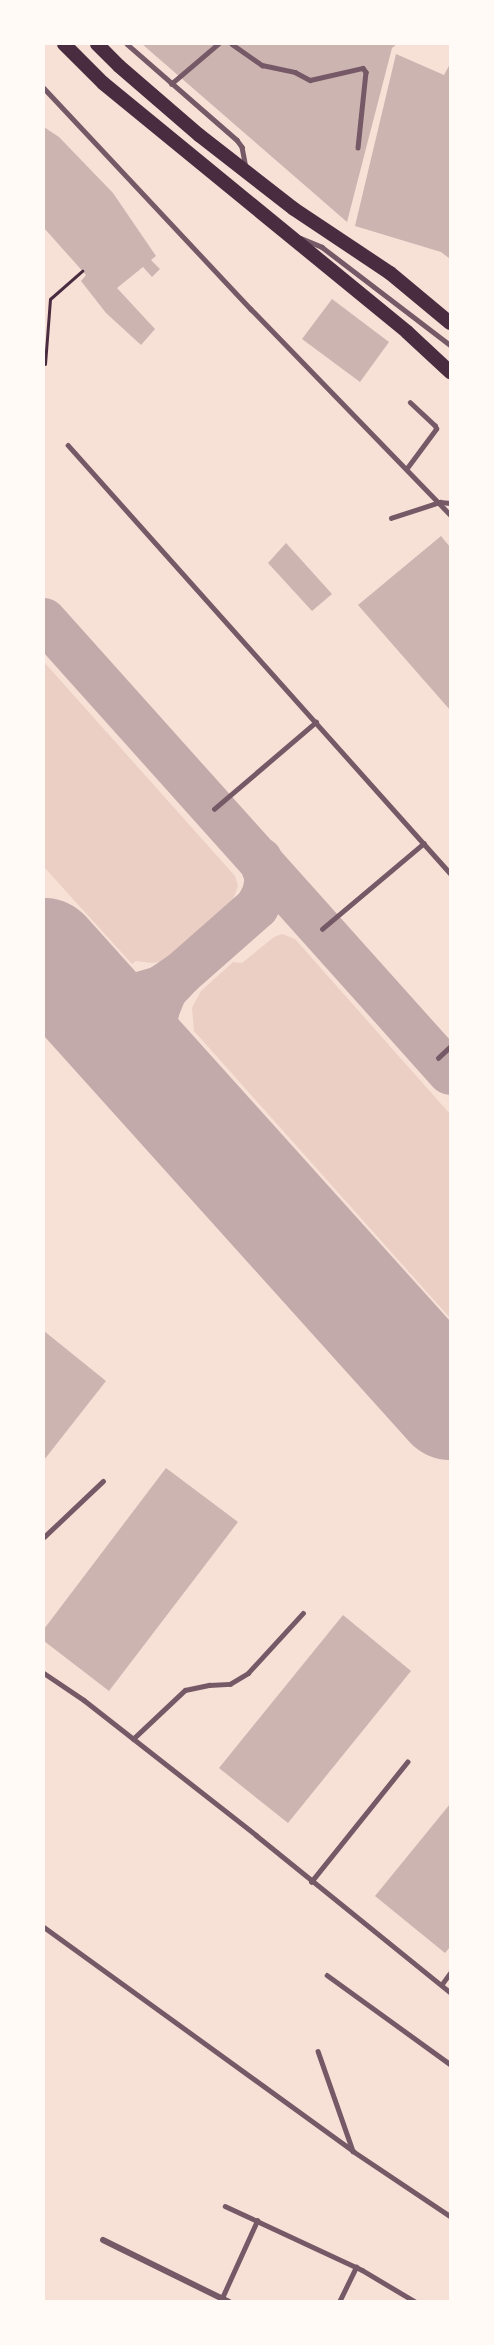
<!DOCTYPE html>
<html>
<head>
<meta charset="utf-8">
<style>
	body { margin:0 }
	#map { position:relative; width:494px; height:2345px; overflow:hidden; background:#f7e1d7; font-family:"Zilla Slab",serif }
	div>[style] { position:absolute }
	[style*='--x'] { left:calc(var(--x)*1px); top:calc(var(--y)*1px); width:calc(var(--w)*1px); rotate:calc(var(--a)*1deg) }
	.green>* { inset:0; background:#ebcfc5 }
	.taxiway>* { height:44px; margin:-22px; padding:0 22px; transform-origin:22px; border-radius:22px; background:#c3aaaa }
	.runway>* { height:111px; margin:-55.5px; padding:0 55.5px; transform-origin:55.5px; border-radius:55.5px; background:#c3aaaa }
	.building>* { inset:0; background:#ccb4b1 }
	.path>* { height:3px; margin:-1.5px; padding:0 1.5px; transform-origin:1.5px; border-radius:1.5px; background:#4a2c40 }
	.service>* { height:4.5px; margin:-2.25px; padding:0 2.25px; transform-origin:2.25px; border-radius:2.25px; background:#755966 }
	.minor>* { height:6px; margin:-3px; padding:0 3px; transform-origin:3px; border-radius:3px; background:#755966 }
	.primary>* { height:14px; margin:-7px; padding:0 7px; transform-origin:7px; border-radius:7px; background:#4a2c40 }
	span { translate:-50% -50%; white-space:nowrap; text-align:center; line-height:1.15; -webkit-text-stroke:5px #fffaf5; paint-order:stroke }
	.frame { position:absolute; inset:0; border:45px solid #fffaf5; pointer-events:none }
</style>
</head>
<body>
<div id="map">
	<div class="green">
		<div style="clip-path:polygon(44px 662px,235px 876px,238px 886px,231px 905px,163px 961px,153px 963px,136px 961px,132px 964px,44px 867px)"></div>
		<div style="clip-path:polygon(282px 934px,295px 939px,450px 1114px,450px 1318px,194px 1031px,192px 1008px,201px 991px,233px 962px,242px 963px,274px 937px)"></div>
	</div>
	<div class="taxiway">
		<div style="--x:44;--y:620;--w:608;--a:48.13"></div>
		<div style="--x:68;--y:980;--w:34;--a:28"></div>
		<div style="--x:98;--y:996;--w:24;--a:7"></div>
		<div style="--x:122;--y:999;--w:40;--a:-16"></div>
		<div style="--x:160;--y:988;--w:25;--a:-34"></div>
		<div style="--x:181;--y:974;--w:101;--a:-41.4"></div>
		<div style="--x:257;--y:907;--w:15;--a:-62"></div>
		<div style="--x:264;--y:894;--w:16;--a:-79"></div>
		<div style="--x:267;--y:878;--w:20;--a:-110"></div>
		<div style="--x:167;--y:1090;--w:31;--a:-109"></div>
		<div style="--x:157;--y:1061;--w:35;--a:-93"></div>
		<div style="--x:155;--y:1026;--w:15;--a:-82"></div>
		<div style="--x:157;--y:1011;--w:22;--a:-68"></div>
		<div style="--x:165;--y:991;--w:23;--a:-47"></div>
	</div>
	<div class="runway">
		<div style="--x:44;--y:953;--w:607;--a:48.01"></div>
	</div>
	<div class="building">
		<div style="clip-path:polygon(142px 44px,397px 44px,392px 48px,347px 222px)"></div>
		<div style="clip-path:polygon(396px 54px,444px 75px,450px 64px,450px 259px,441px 252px,355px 226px)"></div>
		<div style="clip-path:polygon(44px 127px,59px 137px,113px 193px,156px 256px,151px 260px,160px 269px,152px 277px,143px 267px,117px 288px,155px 329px,141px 345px,106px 313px,81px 281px,86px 275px,44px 228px)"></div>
		<div style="clip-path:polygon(332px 299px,389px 342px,360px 382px,302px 339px)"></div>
		<div style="clip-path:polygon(441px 536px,450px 547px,450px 710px,358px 605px)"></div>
		<div style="clip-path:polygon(286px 543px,332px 594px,312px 611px,268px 563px)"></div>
		<div style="clip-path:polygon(44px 1331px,106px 1381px,44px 1460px)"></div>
		<div style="clip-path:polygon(166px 1468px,238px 1522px,109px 1691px,44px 1641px,44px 1629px)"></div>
		<div style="clip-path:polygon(343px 1615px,411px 1671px,288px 1823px,219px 1768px)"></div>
		<div style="clip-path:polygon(450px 1804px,450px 1947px,445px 1953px,375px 1896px)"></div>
	</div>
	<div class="path">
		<div style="--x:45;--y:364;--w:65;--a:-85.6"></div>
		<div style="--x:50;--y:299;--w:43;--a:-41.2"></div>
	</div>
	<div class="service">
		<div style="--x:127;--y:44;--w:146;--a:41.1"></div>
		<div style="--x:237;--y:140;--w:9;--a:54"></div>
		<div style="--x:242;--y:147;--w:20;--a:79"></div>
		<div style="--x:232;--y:44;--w:37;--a:35"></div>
		<div style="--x:262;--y:65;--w:34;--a:12"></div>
		<div style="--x:295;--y:72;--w:17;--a:28"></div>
		<div style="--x:310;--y:80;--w:54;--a:-12.8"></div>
		<div style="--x:363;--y:68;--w:5;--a:53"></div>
		<div style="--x:366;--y:72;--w:76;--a:96"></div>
		<div style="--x:171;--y:84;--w:62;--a:-40.4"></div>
		<div style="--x:44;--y:88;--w:303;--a:46.9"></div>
		<div style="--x:251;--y:309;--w:286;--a:45.9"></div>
		<div style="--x:301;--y:238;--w:23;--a:23"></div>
		<div style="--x:322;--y:247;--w:161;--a:37.4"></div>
		<div style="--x:68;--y:445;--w:574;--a:48.25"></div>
		<div style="--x:407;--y:468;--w:49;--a:-53.4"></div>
		<div style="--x:436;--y:429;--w:3;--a:-108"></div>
		<div style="--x:435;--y:426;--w:34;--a:-137"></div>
		<div style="--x:391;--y:518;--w:52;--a:-18.1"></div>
		<div style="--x:440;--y:502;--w:10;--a:6"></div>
		<div style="--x:214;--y:809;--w:134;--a:-40.5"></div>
		<div style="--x:322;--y:929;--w:133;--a:-40.1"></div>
		<div style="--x:438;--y:1058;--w:16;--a:-43"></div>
		<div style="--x:44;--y:1537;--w:81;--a:-43.5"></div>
		<div style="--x:44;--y:1673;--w:48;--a:34"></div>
		<div style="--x:84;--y:1700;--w:219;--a:38.1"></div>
		<div style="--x:256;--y:1835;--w:250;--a:39"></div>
		<div style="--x:133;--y:1739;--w:71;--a:-43.3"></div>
		<div style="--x:185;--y:1690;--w:25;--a:-12"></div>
		<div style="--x:209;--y:1685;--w:21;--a:-3"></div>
		<div style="--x:230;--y:1684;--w:21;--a:-31"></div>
		<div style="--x:248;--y:1673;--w:81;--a:-47.5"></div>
		<div style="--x:311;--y:1882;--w:154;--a:-51.3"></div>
		<div style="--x:44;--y:1927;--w:382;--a:35.9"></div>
		<div style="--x:353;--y:2151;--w:117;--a:33.8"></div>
		<div style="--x:327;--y:1975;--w:152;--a:35.9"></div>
		<div style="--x:442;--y:1984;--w:14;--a:-54"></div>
		<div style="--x:318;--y:2051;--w:106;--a:70.7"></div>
		<div style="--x:225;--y:2206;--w:151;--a:25"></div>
		<div style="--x:362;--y:2270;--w:63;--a:30.7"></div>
		<div style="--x:222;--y:2298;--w:85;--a:-65.6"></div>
		<div style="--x:339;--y:2302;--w:39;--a:-64"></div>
	</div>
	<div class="minor">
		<div style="--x:103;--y:2240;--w:140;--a:26.2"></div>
	</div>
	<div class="primary">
		<div style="--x:64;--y:44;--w:55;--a:45"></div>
		<div style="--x:103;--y:83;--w:393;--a:39.3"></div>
		<div style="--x:407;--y:332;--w:59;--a:42.9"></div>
		<div style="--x:97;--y:44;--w:31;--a:45"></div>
		<div style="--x:119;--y:66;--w:106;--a:40.8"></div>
		<div style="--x:199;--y:135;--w:120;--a:37.9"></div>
		<div style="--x:294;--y:209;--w:115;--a:33.7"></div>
		<div style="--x:390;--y:273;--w:78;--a:39.8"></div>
	</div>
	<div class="frame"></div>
</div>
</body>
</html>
